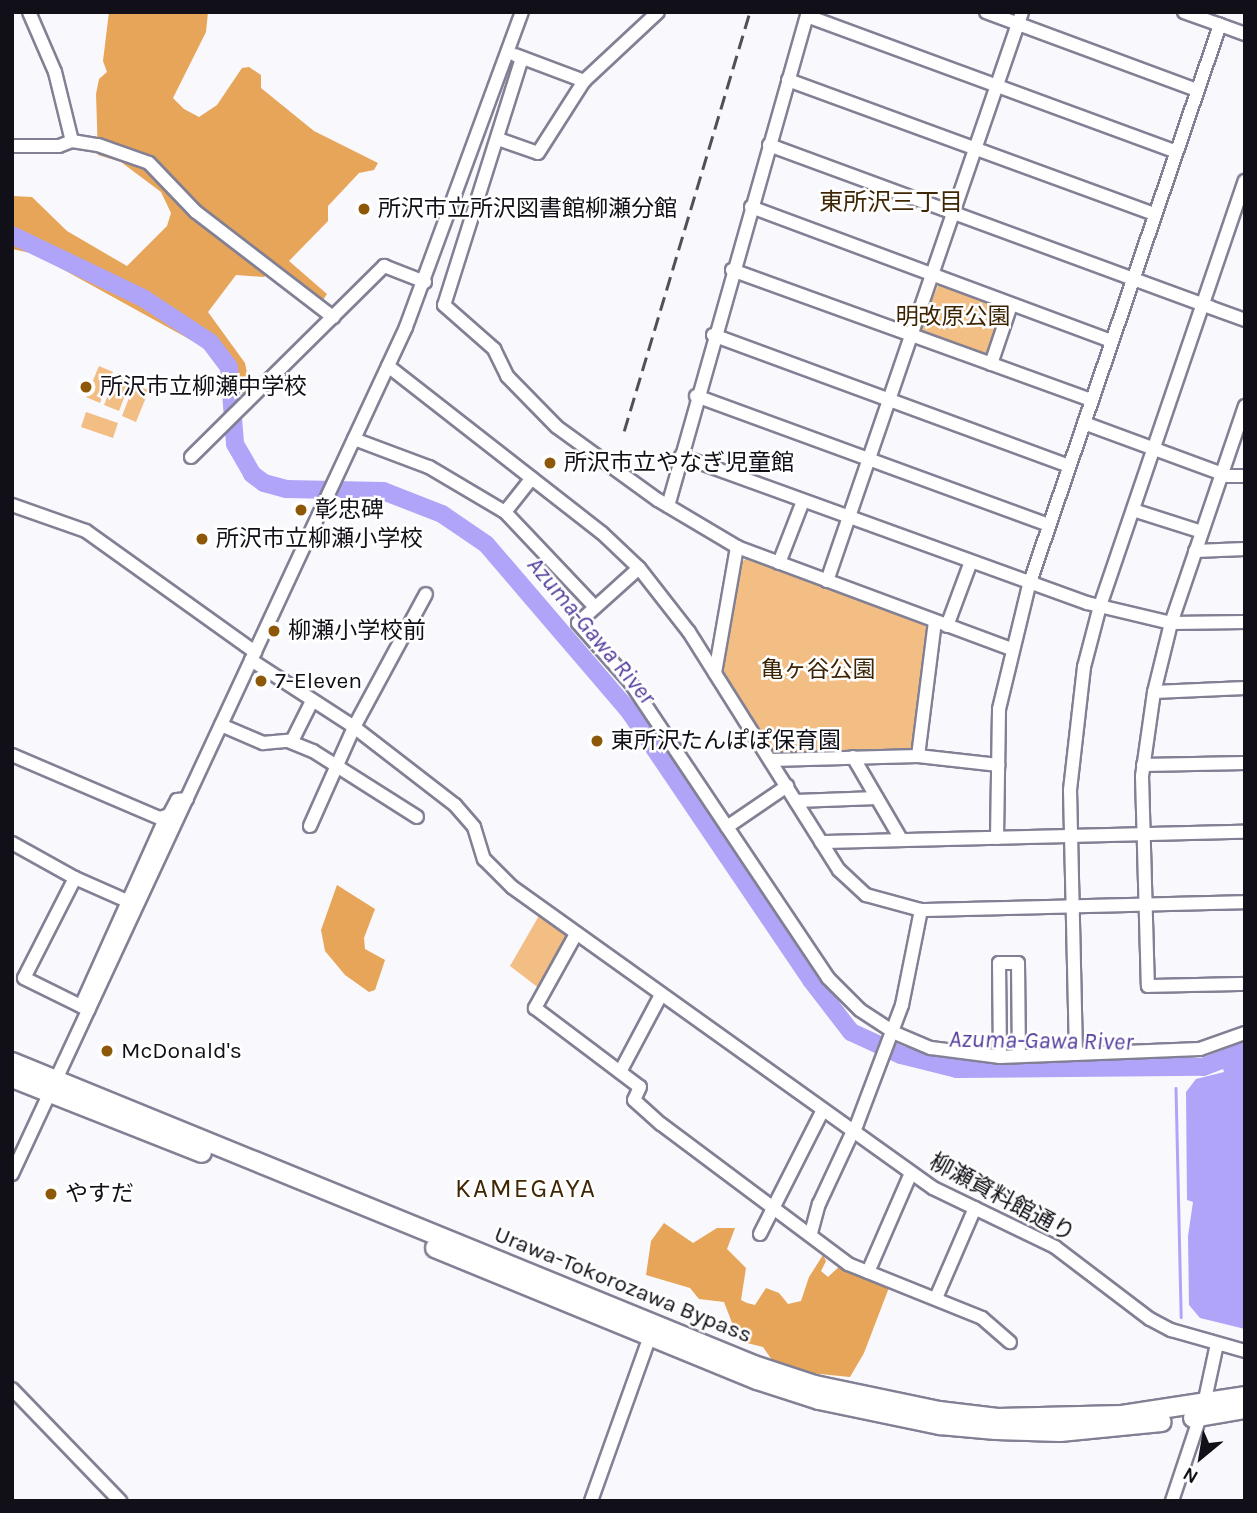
<!DOCTYPE html>
<html>
<head>
<meta charset="utf-8">
<style>
	body { margin:0 }
	#map { position:relative; width:1257px; height:1513px; overflow:hidden; background:#f9f8fd; font-family:Karla,"Noto Sans JP",sans-serif }
	div>[style] { position:absolute }
	[style*='--x'] { left:calc(var(--x)*1px); top:calc(var(--y)*1px); width:calc(var(--w)*1px); rotate:calc(var(--a)*1deg) }
	.green>* { inset:0; background:#f3be84 }
	.forest>* { inset:0; background:#e6a558 }
	.water>* { inset:0; background:#b0a4f9 }
	.stream>* { height:2.5px; margin:-1.25px; padding:0 1.25px; transform-origin:1.25px; border-radius:1.25px; background:#b0a4f9 }
	.river>* { height:18px; margin:-9px; padding:0 9px; transform-origin:9px; border-radius:9px; background:#b0a4f9 }
	.roads { filter:drop-shadow(2px 0 #828094) drop-shadow(-2px 0 #828094) drop-shadow(0 2px #828094) drop-shadow(0 -2px #828094) }
	.minor>* { height:12px; margin:-6px; padding:0 6px; transform-origin:6px; border-radius:6px; background:#fff }
	.highway>* { height:18px; margin:-9px; padding:0 9px; transform-origin:9px; border-radius:9px; background:#fff }
	.rail>* { height:2.5px; margin-top:-1.25px; transform-origin:0; background:repeating-linear-gradient(90deg,#515058 0 14px,transparent 0 21px) }
	.dots>* { width:19px; height:19px; translate:-50% -50%; box-sizing:border-box; border:4px solid #fff; border-radius:50% }
	span { translate:-50% -50%; white-space:nowrap; text-align:center; line-height:1.15; -webkit-text-stroke:5px #fff; paint-order:stroke }
	.poi-label { font-size:23px; color:#111018 }
	.left { translate:0 -50%; text-align:left }
	.park-label { font-size:23px; color:#3c2301 }
	.street-label { font-size:23px; color:#111018 }
	.neighbourhood-label { font-size:24px; color:#3f2604 }
	.water-label { font-size:24px; color:#533b9c; font-style:italic }
	.quarter-label { font-size:26px; color:#3f2604; letter-spacing:2px }
	.frame { position:absolute; inset:0; border:14px solid #111018; pointer-events:none }
	.north { position:absolute; left:1166px; top:1422px; width:70px; height:70px; -webkit-text-stroke:5px #fff; paint-order:stroke; rotate:210deg; font-size:19px; font-weight:700; line-height:28px; text-align:center; color:#111018 }
	.north::after { content:''; display:block; margin:auto; width:24px; height:32px; background:#111018; clip-path:polygon(50% 0,100% 100%,50% 72%,0 100%) }
</style>
</head>
<body>
<div id="map">
	<div class="green">
		<div style="clip-path:polygon(939px 283px,1006px 307px,989px 359px,919px 331px)"></div>
		<div style="clip-path:polygon(99px 366px,113px 372px,100px 403px,86px 397px)"></div>
		<div style="clip-path:polygon(117px 373px,131px 379px,119px 411px,104px 405px)"></div>
		<div style="clip-path:polygon(134px 385px,149px 390px,136px 422px,122px 416px)"></div>
		<div style="clip-path:polygon(86px 412px,118px 423px,113px 438px,81px 427px)"></div>
		<div style="clip-path:polygon(749px 556px,930px 627px,911px 751px,774px 753px,720px 671px,737px 566px)"></div>
		<div style="clip-path:polygon(540px 914px,565px 933px,566px 941px,540px 989px,510px 966px)"></div>
	</div>
	<div class="forest">
		<div style="clip-path:polygon(109px 12px,208px 12px,206px 32px,173px 98px,184px 109px,199px 117px,217px 105px,242px 68px,249px 67px,261px 75px,261px 88px,314px 131px,378px 163px,374px 170px,359px 173px,328px 206px,328px 221px,289px 261px,327px 294px,321px 303px,274px 268px,264px 277px,236px 275px,208px 312px,245px 363px,250px 388px,243px 393px,228px 379px,218px 355px,35px 254px,12px 249px,12px 196px,32px 197px,67px 231px,127px 266px,167px 226px,171px 213px,161px 192px,121px 162px,98px 155px,96px 94px,99px 79px,107px 72px,103px 61px)"></div>
		<div style="clip-path:polygon(337px 885px,375px 909px,364px 938px,365px 949px,385px 960px,375px 990px,369px 992px,345px 975px,325px 951px,321px 930px)"></div>
		<div style="clip-path:polygon(664px 1223px,693px 1243px,717px 1228px,735px 1228px,727px 1249px,746px 1268px,741px 1300px,747px 1303px,755px 1305px,766px 1288px,779px 1293px,788px 1304px,801px 1301px,809px 1277px,823px 1255px,826px 1261px,821px 1271px,828px 1277px,842px 1264px,890px 1285px,864px 1353px,850px 1377px,810px 1373px,772px 1360px,763px 1347px,739px 1341px,724px 1302px,699px 1299px,690px 1288px,646px 1275px,651px 1241px)"></div>
	</div>
	<div class="water">
		<div style="clip-path:polygon(1245px 1056px,1245px 1329px,1200px 1318px,1189px 1305px,1188px 1236px,1193px 1202px,1187px 1200px,1186px 1092px,1196px 1079px,1224px 1072px,1221px 1063px)"></div>
	</div>
	<div class="stream">
		<div style="--x:1176;--y:1088;--w:229;--a:88.7"></div>
	</div>
	<div class="river">
		<div style="--x:12;--y:235;--w:145;--a:25.7"></div>
		<div style="--x:143;--y:298;--w:80;--a:33.3"></div>
		<div style="--x:210;--y:342;--w:31;--a:53"></div>
		<div style="--x:229;--y:367;--w:77;--a:85.5"></div>
		<div style="--x:235;--y:444;--w:34;--a:60"></div>
		<div style="--x:252;--y:474;--w:15;--a:37"></div>
		<div style="--x:264;--y:483;--w:23;--a:15"></div>
		<div style="--x:286;--y:489;--w:97;--a:1.2"></div>
		<div style="--x:383;--y:491;--w:63;--a:21.3"></div>
		<div style="--x:442;--y:514;--w:53;--a:34.3"></div>
		<div style="--x:486;--y:544;--w:220;--a:49.4"></div>
		<div style="--x:629;--y:711;--w:325;--a:55.9"></div>
		<div style="--x:811;--y:980;--w:66;--a:52.4"></div>
		<div style="--x:851;--y:1032;--w:55;--a:24.7"></div>
		<div style="--x:901;--y:1055;--w:58;--a:14"></div>
		<div style="--x:957;--y:1069;--w:246;--a:-0.5"></div>
		<div style="--x:1203;--y:1067;--w:45;--a:-20.9"></div>
	</div>
	<div class="roads">
		<div class="minor">
			<div style="--x:29;--y:12;--w:65;--a:66.6"></div>
			<div style="--x:55;--y:72;--w:71;--a:76.2"></div>
			<div style="--x:72;--y:141;--w:26;--a:9"></div>
			<div style="--x:98;--y:145;--w:54;--a:19.4"></div>
			<div style="--x:149;--y:163;--w:68;--a:46.2"></div>
			<div style="--x:196;--y:212;--w:173;--a:37.5"></div>
			<div style="--x:986;--y:12;--w:225;--a:20.3"></div>
			<div style="--x:1184;--y:12;--w:65;--a:19.8"></div>
			<div style="--x:807;--y:16;--w:393;--a:20.2"></div>
			<div style="--x:515;--y:55;--w:74;--a:20.6"></div>
			<div style="--x:522;--y:58;--w:259;--a:107.5"></div>
			<div style="--x:444;--y:305;--w:67;--a:41.3"></div>
			<div style="--x:494;--y:349;--w:30;--a:64"></div>
			<div style="--x:507;--y:376;--w:71;--a:45.6"></div>
			<div style="--x:557;--y:427;--w:125;--a:35.9"></div>
			<div style="--x:658;--y:500;--w:92;--a:30.7"></div>
			<div style="--x:737;--y:547;--w:293;--a:20.4"></div>
			<div style="--x:788;--y:80;--w:391;--a:20.1"></div>
			<div style="--x:498;--y:139;--w:42;--a:19.3"></div>
			<div style="--x:538;--y:153;--w:85;--a:-57.4"></div>
			<div style="--x:584;--y:81;--w:101;--a:-43"></div>
			<div style="--x:769;--y:145;--w:507;--a:20.19"></div>
			<div style="--x:12;--y:146;--w:47;--a:0"></div>
			<div style="--x:59;--y:146;--w:14;--a:-21"></div>
			<div style="--x:751;--y:207;--w:384;--a:20.4"></div>
			<div style="--x:732;--y:270;--w:383;--a:19.9"></div>
			<div style="--x:713;--y:335;--w:379;--a:20.2"></div>
			<div style="--x:991;--y:364;--w:62;--a:-71.3"></div>
			<div style="--x:388;--y:366;--w:271;--a:38"></div>
			<div style="--x:602;--y:533;--w:51;--a:43.4"></div>
			<div style="--x:639;--y:568;--w:81;--a:52"></div>
			<div style="--x:689;--y:632;--w:281;--a:57.8"></div>
			<div style="--x:839;--y:870;--w:37;--a:43"></div>
			<div style="--x:866;--y:895;--w:57;--a:15.3"></div>
			<div style="--x:921;--y:910;--w:324;--a:-1.4"></div>
			<div style="--x:696;--y:396;--w:375;--a:20.1"></div>
			<div style="--x:1245;--y:406;--w:229;--a:108.8"></div>
			<div style="--x:1171;--y:623;--w:71;--a:103.8"></div>
			<div style="--x:1154;--y:692;--w:85;--a:98.1"></div>
			<div style="--x:1142;--y:776;--w:210;--a:88.4"></div>
			<div style="--x:1148;--y:986;--w:97;--a:-1.2"></div>
			<div style="--x:1084;--y:423;--w:153;--a:20.2"></div>
			<div style="--x:1228;--y:476;--w:17;--a:0"></div>
			<div style="--x:354;--y:439;--w:80;--a:20.5"></div>
			<div style="--x:429;--y:467;--w:88;--a:30.6"></div>
			<div style="--x:505;--y:512;--w:129;--a:46.6"></div>
			<div style="--x:681;--y:456;--w:432;--a:19.9"></div>
			<div style="--x:1087;--y:603;--w:86;--a:13.4"></div>
			<div style="--x:1171;--y:623;--w:74;--a:-0.8"></div>
			<div style="--x:191;--y:457;--w:272;--a:-44.7"></div>
			<div style="--x:384;--y:266;--w:44;--a:21.3"></div>
			<div style="--x:12;--y:505;--w:78;--a:19.4"></div>
			<div style="--x:86;--y:531;--w:208;--a:35.6"></div>
			<div style="--x:668;--y:506;--w:513;--a:-74.18"></div>
			<div style="--x:1133;--y:510;--w:72;--a:17.7"></div>
			<div style="--x:505;--y:512;--w:43;--a:-51.5"></div>
			<div style="--x:1195;--y:551;--w:50;--a:-2.3"></div>
			<div style="--x:779;--y:563;--w:66;--a:-68.8"></div>
			<div style="--x:639;--y:568;--w:82;--a:138"></div>
			<div style="--x:578;--y:623;--w:79;--a:48.6"></div>
			<div style="--x:630;--y:682;--w:356;--a:56.2"></div>
			<div style="--x:828;--y:978;--w:45;--a:45"></div>
			<div style="--x:860;--y:1010;--w:42;--a:33.3"></div>
			<div style="--x:895;--y:1033;--w:39;--a:23"></div>
			<div style="--x:931;--y:1048;--w:70;--a:7.4"></div>
			<div style="--x:1000;--y:1057;--w:200;--a:-2.3"></div>
			<div style="--x:1200;--y:1049;--w:48;--a:-19.6"></div>
			<div style="--x:827;--y:581;--w:601;--a:-71.08"></div>
			<div style="--x:947;--y:626;--w:66;--a:-69.6"></div>
			<div style="--x:251;--y:660;--w:123;--a:33"></div>
			<div style="--x:354;--y:727;--w:128;--a:37.7"></div>
			<div style="--x:455;--y:805;--w:29;--a:49"></div>
			<div style="--x:474;--y:827;--w:34;--a:73"></div>
			<div style="--x:484;--y:859;--w:40;--a:45"></div>
			<div style="--x:512;--y:887;--w:518;--a:35.56"></div>
			<div style="--x:933;--y:1188;--w:136;--a:25.8"></div>
			<div style="--x:1055;--y:1247;--w:119;--a:37.2"></div>
			<div style="--x:1150;--y:1319;--w:24;--a:28"></div>
			<div style="--x:1171;--y:1330;--w:77;--a:15.8"></div>
			<div style="--x:715;--y:673;--w:128;--a:-80.1"></div>
			<div style="--x:1154;--y:692;--w:91;--a:-2.5"></div>
			<div style="--x:221;--y:725;--w:46;--a:23.2"></div>
			<div style="--x:263;--y:743;--w:25;--a:-5"></div>
			<div style="--x:288;--y:741;--w:27;--a:22"></div>
			<div style="--x:313;--y:751;--w:123;--a:32.4"></div>
			<div style="--x:292;--y:741;--w:45;--a:-63.4"></div>
			<div style="--x:12;--y:755;--w:161;--a:23.1"></div>
			<div style="--x:160;--y:818;--w:9;--a:-18"></div>
			<div style="--x:169;--y:815;--w:17;--a:-62"></div>
			<div style="--x:177;--y:800;--w:10;--a:-6"></div>
			<div style="--x:918;--y:756;--w:135;--a:-82.8"></div>
			<div style="--x:853;--y:757;--w:95;--a:59.7"></div>
			<div style="--x:771;--y:760;--w:147;--a:-1.6"></div>
			<div style="--x:918;--y:756;--w:81;--a:6.4"></div>
			<div style="--x:1143;--y:765;--w:102;--a:-1.1"></div>
			<div style="--x:796;--y:801;--w:81;--a:-2.1"></div>
			<div style="--x:310;--y:826;--w:108;--a:-66"></div>
			<div style="--x:354;--y:727;--w:151;--a:-61.6"></div>
			<div style="--x:727;--y:827;--w:73;--a:-34.3"></div>
			<div style="--x:997;--y:838;--w:129;--a:-89.1"></div>
			<div style="--x:999;--y:709;--w:128;--a:-76.4"></div>
			<div style="--x:1029;--y:585;--w:592;--a:-71.17"></div>
			<div style="--x:821;--y:842;--w:424;--a:-1.4"></div>
			<div style="--x:12;--y:843;--w:72;--a:29.1"></div>
			<div style="--x:75;--y:878;--w:112;--a:117"></div>
			<div style="--x:24;--y:978;--w:72;--a:26.2"></div>
			<div style="--x:75;--y:878;--w:57;--a:23.9"></div>
			<div style="--x:576;--y:934;--w:85;--a:119"></div>
			<div style="--x:535;--y:1008;--w:131;--a:37"></div>
			<div style="--x:640;--y:1087;--w:14;--a:115"></div>
			<div style="--x:634;--y:1100;--w:36;--a:42"></div>
			<div style="--x:661;--y:1124;--w:234;--a:36.8"></div>
			<div style="--x:848;--y:1264;--w:144;--a:21.9"></div>
			<div style="--x:982;--y:1318;--w:37;--a:41"></div>
			<div style="--x:81;--y:1006;--w:207;--a:-65.8"></div>
			<div style="--x:1076;--y:1054;--w:264;--a:-91.3"></div>
			<div style="--x:1070;--y:790;--w:124;--a:-83.5"></div>
			<div style="--x:1084;--y:667;--w:63;--a:-75.3"></div>
			<div style="--x:1100;--y:606;--w:449;--a:-71.2"></div>
			<div style="--x:1000;--y:1057;--w:94;--a:-90.6"></div>
			<div style="--x:999;--y:963;--w:19;--a:0"></div>
			<div style="--x:1018;--y:963;--w:93;--a:89.4"></div>
			<div style="--x:620;--y:1072;--w:87;--a:-62"></div>
			<div style="--x:854;--y:1132;--w:136;--a:-69.3"></div>
			<div style="--x:902;--y:1005;--w:97;--a:-78.7"></div>
			<div style="--x:12;--y:1174;--w:934;--a:-65.05"></div>
			<div style="--x:406;--y:327;--w:336;--a:-69.8"></div>
			<div style="--x:811;--y:1233;--w:30;--a:-75"></div>
			<div style="--x:819;--y:1204;--w:81;--a:-65"></div>
			<div style="--x:760;--y:1234;--w:139;--a:-63.1"></div>
			<div style="--x:868;--y:1272;--w:108;--a:-66.5"></div>
			<div style="--x:936;--y:1298;--w:98;--a:-66.6"></div>
			<div style="--x:12;--y:1389;--w:156;--a:46"></div>
			<div style="--x:1204;--y:1404;--w:61;--a:-77.8"></div>
			<div style="--x:591;--y:1501;--w:175;--a:-70.3"></div>
			<div style="--x:1172;--y:1501;--w:89;--a:-71.6"></div>
		</div>
		<div class="highway">
			<div style="--x:12;--y:1062;--w:801;--a:22.21"></div>
			<div style="--x:754;--y:1365;--w:64;--a:18.2"></div>
			<div style="--x:815;--y:1385;--w:127;--a:11.8"></div>
			<div style="--x:939;--y:1411;--w:59;--a:6.8"></div>
			<div style="--x:998;--y:1418;--w:124;--a:-1.4"></div>
			<div style="--x:1122;--y:1415;--w:124;--a:-8.8"></div>
			<div style="--x:12;--y:1078;--w:204;--a:21.5"></div>
			<div style="--x:435;--y:1248;--w:348;--a:22.3"></div>
			<div style="--x:757;--y:1380;--w:65;--a:17.9"></div>
			<div style="--x:819;--y:1400;--w:124;--a:11.7"></div>
			<div style="--x:940;--y:1425;--w:56;--a:5.1"></div>
			<div style="--x:996;--y:1430;--w:64;--a:1.8"></div>
			<div style="--x:1060;--y:1432;--w:102;--a:-5.6"></div>
			<div style="--x:1193;--y:1418;--w:53;--a:-9.8"></div>
		</div>
	</div>
	<div class="rail">
		<div style="--x:624;--y:431;--w:438;--a:-73.3"></div>
	</div>
	<div class="dots">
		<div style="left:364px;top:209px;background:#8d5808"></div>
		<div style="left:86px;top:387px;background:#8d5808"></div>
		<div style="left:550px;top:463px;background:#8d5808"></div>
		<div style="left:301px;top:510px;background:#8d5808"></div>
		<div style="left:202px;top:539px;background:#8d5808"></div>
		<div style="left:274px;top:631px;background:#8d5808"></div>
		<div style="left:261px;top:681px;background:#8d5808"></div>
		<div style="left:597px;top:741px;background:#8d5808"></div>
		<div style="left:107px;top:1051px;background:#8d5808"></div>
		<div style="left:51px;top:1194px;background:#8d5808"></div>
	</div>
	<div class="poi-label">
		<span class="left" style="left:378px;top:209px">所沢市立所沢図書館柳瀬分館</span>
		<span class="left" style="left:100px;top:387px">所沢市立柳瀬中学校</span>
		<span class="left" style="left:564px;top:463px">所沢市立やなぎ児童館</span>
		<span class="left" style="left:315px;top:510px">彰忠碑</span>
		<span class="left" style="left:216px;top:539px">所沢市立柳瀬小学校</span>
		<span class="left" style="left:288px;top:631px">柳瀬小学校前</span>
		<span class="left" style="left:275px;top:681px">7-Eleven</span>
		<span class="left" style="left:611px;top:741px">東所沢たんぽぽ保育園</span>
		<span class="left" style="left:121px;top:1051px">McDonald's</span>
		<span class="left" style="left:65px;top:1194px">やすだ</span>
	</div>
	<div class="park-label">
		<span style="left:953px;top:317px">明改原公園</span>
		<span style="left:818px;top:670px">亀ヶ谷公園</span>
	</div>
	<div class="street-label">
		<span style="left:1002px;top:1198px;rotate:28deg">柳瀬資料館通り</span>
		<span style="left:623px;top:1285px;rotate:22deg">Urawa-Tokorozawa Bypass</span>
	</div>
	<div class="neighbourhood-label">
		<span style="left:891px;top:203px">東所沢三丁目</span>
	</div>
	<div class="water-label">
		<span style="left:591px;top:631px;rotate:50deg">Azuma-Gawa River</span>
		<span style="left:1041px;top:1041px;rotate:1deg">Azuma-Gawa River</span>
	</div>
	<div class="quarter-label">
		<span style="left:526px;top:1189px">KAMEGAYA</span>
	</div>
	<div class="frame"></div>
	<div class="north">N</div>
</div>
</body>
</html>
